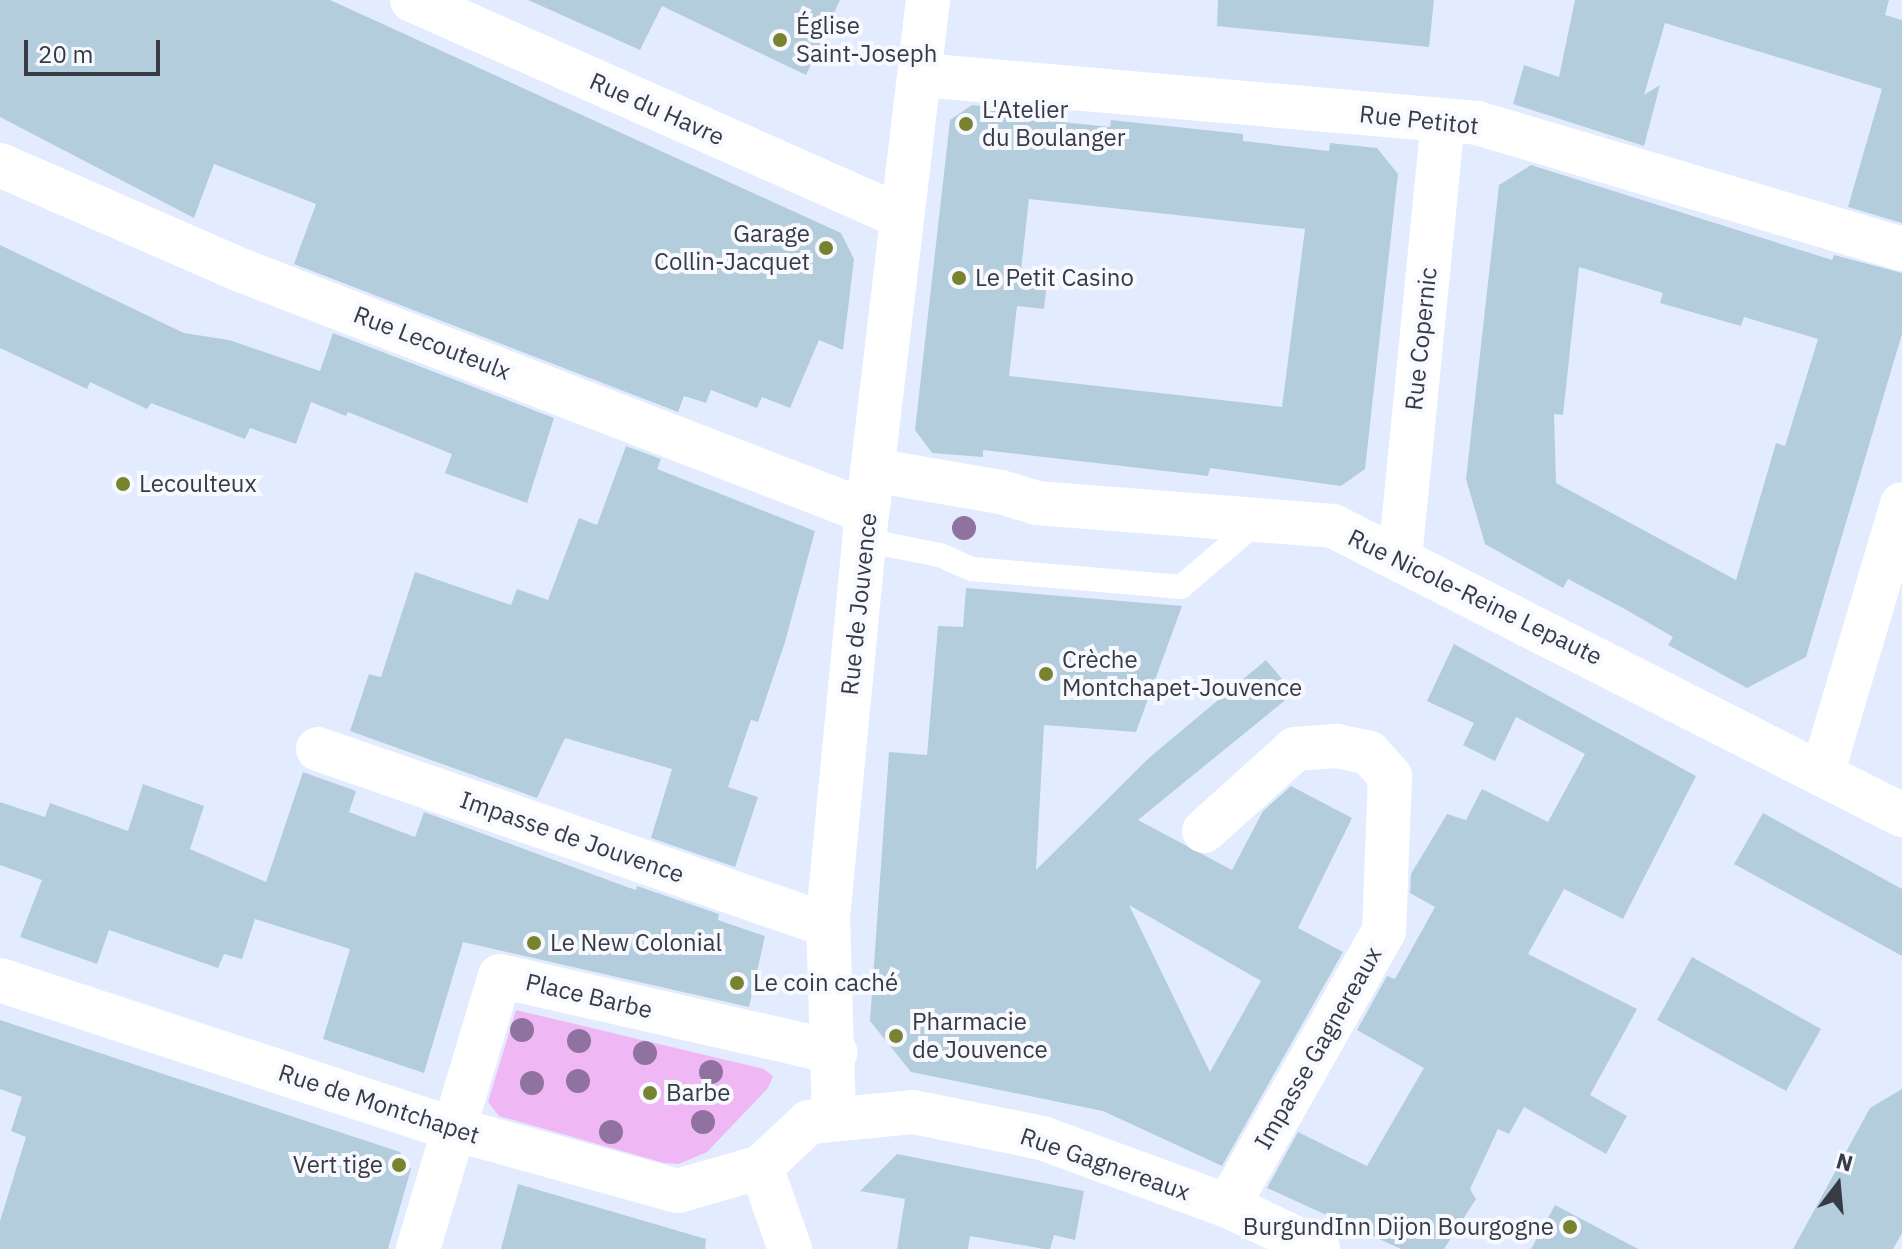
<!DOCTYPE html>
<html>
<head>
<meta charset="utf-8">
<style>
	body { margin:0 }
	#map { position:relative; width:1902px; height:1249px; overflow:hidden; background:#e3ecff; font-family:"IBM Plex Sans",sans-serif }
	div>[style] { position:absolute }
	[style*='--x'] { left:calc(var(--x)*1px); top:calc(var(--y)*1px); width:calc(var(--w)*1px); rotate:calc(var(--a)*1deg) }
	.green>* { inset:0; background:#efb8f4 }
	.building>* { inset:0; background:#b4cddc }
	.service>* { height:24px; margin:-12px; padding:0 12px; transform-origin:12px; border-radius:12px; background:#fff }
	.minor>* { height:44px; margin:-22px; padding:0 22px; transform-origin:22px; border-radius:22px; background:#fff }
	.tertiary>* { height:44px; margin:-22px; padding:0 22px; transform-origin:22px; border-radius:22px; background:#fff }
	.trees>* { width:24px; height:24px; margin:-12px; border-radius:50%; background:#9072a0 }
	.dots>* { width:22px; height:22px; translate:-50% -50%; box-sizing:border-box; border:4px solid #f7f9fe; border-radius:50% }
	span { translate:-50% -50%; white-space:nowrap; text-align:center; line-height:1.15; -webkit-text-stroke:8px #f7f9fe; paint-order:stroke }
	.poi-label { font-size:24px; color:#373b45 }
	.left { translate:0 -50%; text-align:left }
	.right { translate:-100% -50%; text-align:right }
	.street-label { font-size:24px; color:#373b45 }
	.north { position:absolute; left:1798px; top:1145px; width:80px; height:80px; -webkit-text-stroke:6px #f7f9fe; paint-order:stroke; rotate:16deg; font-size:22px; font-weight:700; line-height:32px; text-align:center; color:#373b45 }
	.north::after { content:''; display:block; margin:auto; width:28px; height:36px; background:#373b45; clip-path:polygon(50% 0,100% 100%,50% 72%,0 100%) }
	.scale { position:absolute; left:24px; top:40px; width:136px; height:36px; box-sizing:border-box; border:4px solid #373b45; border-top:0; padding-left:10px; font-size:24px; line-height:28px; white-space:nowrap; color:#373b45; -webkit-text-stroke:6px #f7f9fe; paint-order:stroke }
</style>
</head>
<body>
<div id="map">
	<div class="green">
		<div style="clip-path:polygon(516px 1010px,764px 1069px,773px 1076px,768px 1088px,707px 1152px,679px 1164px,664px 1163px,499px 1116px,488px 1102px)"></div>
	</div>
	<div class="building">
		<div style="clip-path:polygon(0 0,330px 0,841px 233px,854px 259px,843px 350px,819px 340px,790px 408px,762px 397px,757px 408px,711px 390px,706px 403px,684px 396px,678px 412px,294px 264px,316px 204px,214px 164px,194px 218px,0 117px)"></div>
		<div style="clip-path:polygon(528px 0,840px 0,806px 75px,662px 6px,640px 50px)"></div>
		<div style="clip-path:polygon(1218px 0,1434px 0,1429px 47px,1217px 26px)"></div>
		<div style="clip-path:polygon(1575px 0,1889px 0,1885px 15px,1902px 20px,1902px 223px,1848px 207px,1882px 89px,1665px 23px,1644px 95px,1660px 85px,1644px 146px,1513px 104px,1524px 65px,1559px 77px)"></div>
		<div style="clip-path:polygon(evenodd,972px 105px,1025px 111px,1024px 118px,1110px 127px,1111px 120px,1243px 134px,1243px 141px,1329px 151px,1330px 143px,1377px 148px,1398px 174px,1365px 469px,1341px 486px,1210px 468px,1208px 476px,983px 450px,983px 457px,932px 453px,915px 430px,950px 120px,972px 105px,1029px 199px,1305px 229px,1282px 407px,1009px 376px,1017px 306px,1044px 309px,1048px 273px,1021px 270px,1029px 199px)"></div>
		<div style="clip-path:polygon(evenodd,1531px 165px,1832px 260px,1834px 255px,1902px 273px,1902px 334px,1806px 657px,1747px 688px,1668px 645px,1673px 637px,1623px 608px,1568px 579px,1563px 588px,1485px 544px,1466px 479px,1499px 185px,1531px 165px,1579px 267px,1663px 293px,1660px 303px,1741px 326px,1744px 317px,1818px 339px,1785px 446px,1776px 443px,1736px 580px,1556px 483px,1554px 414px,1563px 415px,1579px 267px)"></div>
		<div style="clip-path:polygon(0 245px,184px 333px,229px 340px,320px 371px,333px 333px,554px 418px,527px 503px,445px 473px,452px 454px,348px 412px,346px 416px,311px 402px,296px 444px,250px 428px,245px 439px,151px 403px,147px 409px,90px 382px,87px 389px,0 348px)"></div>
		<div style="clip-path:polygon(626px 446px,661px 459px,657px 469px,815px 531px,785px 642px,758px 722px,751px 720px,728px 787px,758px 797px,735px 867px,651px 838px,672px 769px,565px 738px,537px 798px,350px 731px,369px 674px,381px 677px,415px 572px,511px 605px,517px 589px,548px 600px,579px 518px,597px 525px)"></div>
		<div style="clip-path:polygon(evenodd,966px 588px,1182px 606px,1136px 732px,1044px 725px,1036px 870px,1150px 757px,1266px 660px,1294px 693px,1138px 820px,1232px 870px,1263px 811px,1291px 786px,1352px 818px,1298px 928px,1343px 952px,1222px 1166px,1103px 1111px,911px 1072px,870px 1021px,889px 752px,927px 755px,938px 626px,963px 627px,966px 588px,1129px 905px,1261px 981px,1210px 1072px,1129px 905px)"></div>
		<div style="clip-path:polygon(1454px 644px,1696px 776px,1623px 919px,1564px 889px,1528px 954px,1637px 1009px,1590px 1095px,1627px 1116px,1606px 1154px,1524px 1107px,1509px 1134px,1498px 1129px,1470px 1189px,1476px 1199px,1444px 1249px,1401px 1249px,1267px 1188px,1298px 1132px,1367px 1166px,1424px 1068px,1357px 1030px,1387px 976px,1395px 979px,1435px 907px,1410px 893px,1411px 874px,1447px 814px,1466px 820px,1482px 789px,1548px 822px,1585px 754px,1516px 717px,1495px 761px,1463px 745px,1474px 723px,1427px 701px)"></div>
		<div style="clip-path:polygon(303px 772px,356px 791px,349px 812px,415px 837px,424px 812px,627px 887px,636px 890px,637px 886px,719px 914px,718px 920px,765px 936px,749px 1007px,463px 942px,424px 1073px,323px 1039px,350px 949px,255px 919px,242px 959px,224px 954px,218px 968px,109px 930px,97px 964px,20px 937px,42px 880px,0 865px,0 802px,45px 817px,50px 803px,128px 831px,143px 784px,204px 806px,190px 849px,266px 882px)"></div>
		<div style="clip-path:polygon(1763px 813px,1902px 889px,1902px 956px,1734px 864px)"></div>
		<div style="clip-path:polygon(1692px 957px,1821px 1029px,1786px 1091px,1657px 1020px)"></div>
		<div style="clip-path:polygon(0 1020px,400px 1152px,411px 1169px,388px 1249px,0 1249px,0 1221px,26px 1137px,11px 1131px,22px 1097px,0 1089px)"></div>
		<div style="clip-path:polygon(1902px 1089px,1902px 1233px,1893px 1249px,1793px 1249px,1870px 1108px)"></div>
		<div style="clip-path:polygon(897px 1154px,1084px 1191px,1075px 1240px,1054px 1235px,1050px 1249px,1044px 1249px,970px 1236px,968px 1249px,897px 1249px,905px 1199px,860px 1191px)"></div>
		<div style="clip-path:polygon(518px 1184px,706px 1239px,705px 1249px,501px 1249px)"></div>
		<div style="clip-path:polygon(1555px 1205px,1638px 1249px,1531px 1249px)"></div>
	</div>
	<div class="service">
		<div style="--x:864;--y:540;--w:77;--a:11.2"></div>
		<div style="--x:940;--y:555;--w:35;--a:24"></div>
		<div style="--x:972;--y:569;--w:210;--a:4.9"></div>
		<div style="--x:1181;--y:587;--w:101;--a:-40.6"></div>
	</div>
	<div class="minor">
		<div style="--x:412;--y:0;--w:536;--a:23.89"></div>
		<div style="--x:921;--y:75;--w:558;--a:4.93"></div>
		<div style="--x:1477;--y:123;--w:443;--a:16.5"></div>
		<div style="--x:0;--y:165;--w:265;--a:23.6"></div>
		<div style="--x:243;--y:271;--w:650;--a:21.11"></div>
		<div style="--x:849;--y:505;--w:20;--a:-9"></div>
		<div style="--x:873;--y:470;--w:130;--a:9.8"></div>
		<div style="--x:1001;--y:492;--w:37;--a:17"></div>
		<div style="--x:1036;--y:503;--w:298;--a:4.4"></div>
		<div style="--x:1333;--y:526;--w:638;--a:26.93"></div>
		<div style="--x:1400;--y:558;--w:439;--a:-84.4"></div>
		<div style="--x:318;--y:749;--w:539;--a:19.07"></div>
		<div style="--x:1823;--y:771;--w:278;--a:-73.5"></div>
		<div style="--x:1204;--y:831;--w:122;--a:-42"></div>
		<div style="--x:1295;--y:749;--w:42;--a:-4.1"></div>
		<div style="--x:1337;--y:746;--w:33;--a:12"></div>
		<div style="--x:1369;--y:753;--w:31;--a:48"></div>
		<div style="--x:1390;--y:776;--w:155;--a:92.2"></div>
		<div style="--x:1384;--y:931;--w:316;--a:119.6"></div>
		<div style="--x:761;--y:1167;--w:87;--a:70.5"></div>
		<div style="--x:418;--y:1249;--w:285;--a:-73.3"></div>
		<div style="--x:500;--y:976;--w:344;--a:12.8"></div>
	</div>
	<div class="tertiary">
		<div style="--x:0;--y:980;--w:478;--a:18.2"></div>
		<div style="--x:454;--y:1129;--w:232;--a:15.5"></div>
		<div style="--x:678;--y:1191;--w:86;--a:-16.1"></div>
		<div style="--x:761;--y:1167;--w:66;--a:-43.2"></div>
		<div style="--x:809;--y:1122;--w:104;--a:-5.5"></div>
		<div style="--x:913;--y:1112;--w:132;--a:11.4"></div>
		<div style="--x:1042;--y:1138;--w:198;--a:20.1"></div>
		<div style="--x:1228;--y:1206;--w:100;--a:25.5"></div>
		<div style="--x:834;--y:1119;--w:202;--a:-91.7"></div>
		<div style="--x:828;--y:917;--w:379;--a:-84.5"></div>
		<div style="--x:864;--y:540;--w:544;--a:-83.24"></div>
	</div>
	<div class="trees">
		<div style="left:964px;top:528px"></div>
		<div style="left:522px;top:1030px"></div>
		<div style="left:579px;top:1041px"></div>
		<div style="left:645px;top:1053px"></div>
		<div style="left:711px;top:1072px"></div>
		<div style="left:578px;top:1081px"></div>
		<div style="left:532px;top:1083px"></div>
		<div style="left:703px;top:1122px"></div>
		<div style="left:611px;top:1132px"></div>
	</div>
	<div class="dots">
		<div style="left:780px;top:40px;background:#78832f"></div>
		<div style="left:966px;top:124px;background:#78832f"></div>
		<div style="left:826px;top:248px;background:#78832f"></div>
		<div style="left:959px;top:278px;background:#78832f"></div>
		<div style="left:123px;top:484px;background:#78832f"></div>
		<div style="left:1046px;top:674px;background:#78832f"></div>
		<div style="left:534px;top:943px;background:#78832f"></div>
		<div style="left:737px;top:983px;background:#78832f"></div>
		<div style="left:896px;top:1036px;background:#78832f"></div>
		<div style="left:650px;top:1093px;background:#78832f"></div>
		<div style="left:399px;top:1165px;background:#78832f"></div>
		<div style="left:1570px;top:1227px;background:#78832f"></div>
	</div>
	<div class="poi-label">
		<span class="left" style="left:796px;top:40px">Église<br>Saint-Joseph</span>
		<span class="left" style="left:982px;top:124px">L'Atelier<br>du Boulanger</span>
		<span class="right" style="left:810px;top:248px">Garage<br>Collin-Jacquet</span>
		<span class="left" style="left:975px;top:278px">Le Petit Casino</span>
		<span class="left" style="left:139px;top:484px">Lecoulteux</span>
		<span class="left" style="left:1062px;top:674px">Crèche<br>Montchapet-Jouvence</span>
		<span class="left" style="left:550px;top:943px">Le New Colonial</span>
		<span class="left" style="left:753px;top:983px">Le coin caché</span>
		<span class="left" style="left:912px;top:1036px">Pharmacie<br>de Jouvence</span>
		<span class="left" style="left:666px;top:1093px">Barbe</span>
		<span class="right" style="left:383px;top:1165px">Vert tige</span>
		<span class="right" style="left:1554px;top:1227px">BurgundInn Dijon Bourgogne</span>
	</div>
	<div class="street-label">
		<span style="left:657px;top:109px;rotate:24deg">Rue du Havre</span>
		<span style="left:1419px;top:120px;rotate:6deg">Rue Petitot</span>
		<span style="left:1421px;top:339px;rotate:-84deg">Rue Copernic</span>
		<span style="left:432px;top:343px;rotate:21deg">Rue Lecouteulx</span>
		<span style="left:1475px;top:597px;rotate:26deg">Rue Nicole-Reine Lepaute</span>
		<span style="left:859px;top:604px;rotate:-84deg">Rue de Jouvence</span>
		<span style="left:572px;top:837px;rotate:19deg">Impasse de Jouvence</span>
		<span style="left:589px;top:996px;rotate:13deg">Place Barbe</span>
		<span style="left:1318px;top:1048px;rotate:-60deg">Impasse Gagnereaux</span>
		<span style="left:379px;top:1104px;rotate:18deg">Rue de Montchapet</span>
		<span style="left:1105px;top:1164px;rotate:19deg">Rue Gagnereaux</span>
	</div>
	<div class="north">N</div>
	<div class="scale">20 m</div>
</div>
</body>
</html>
